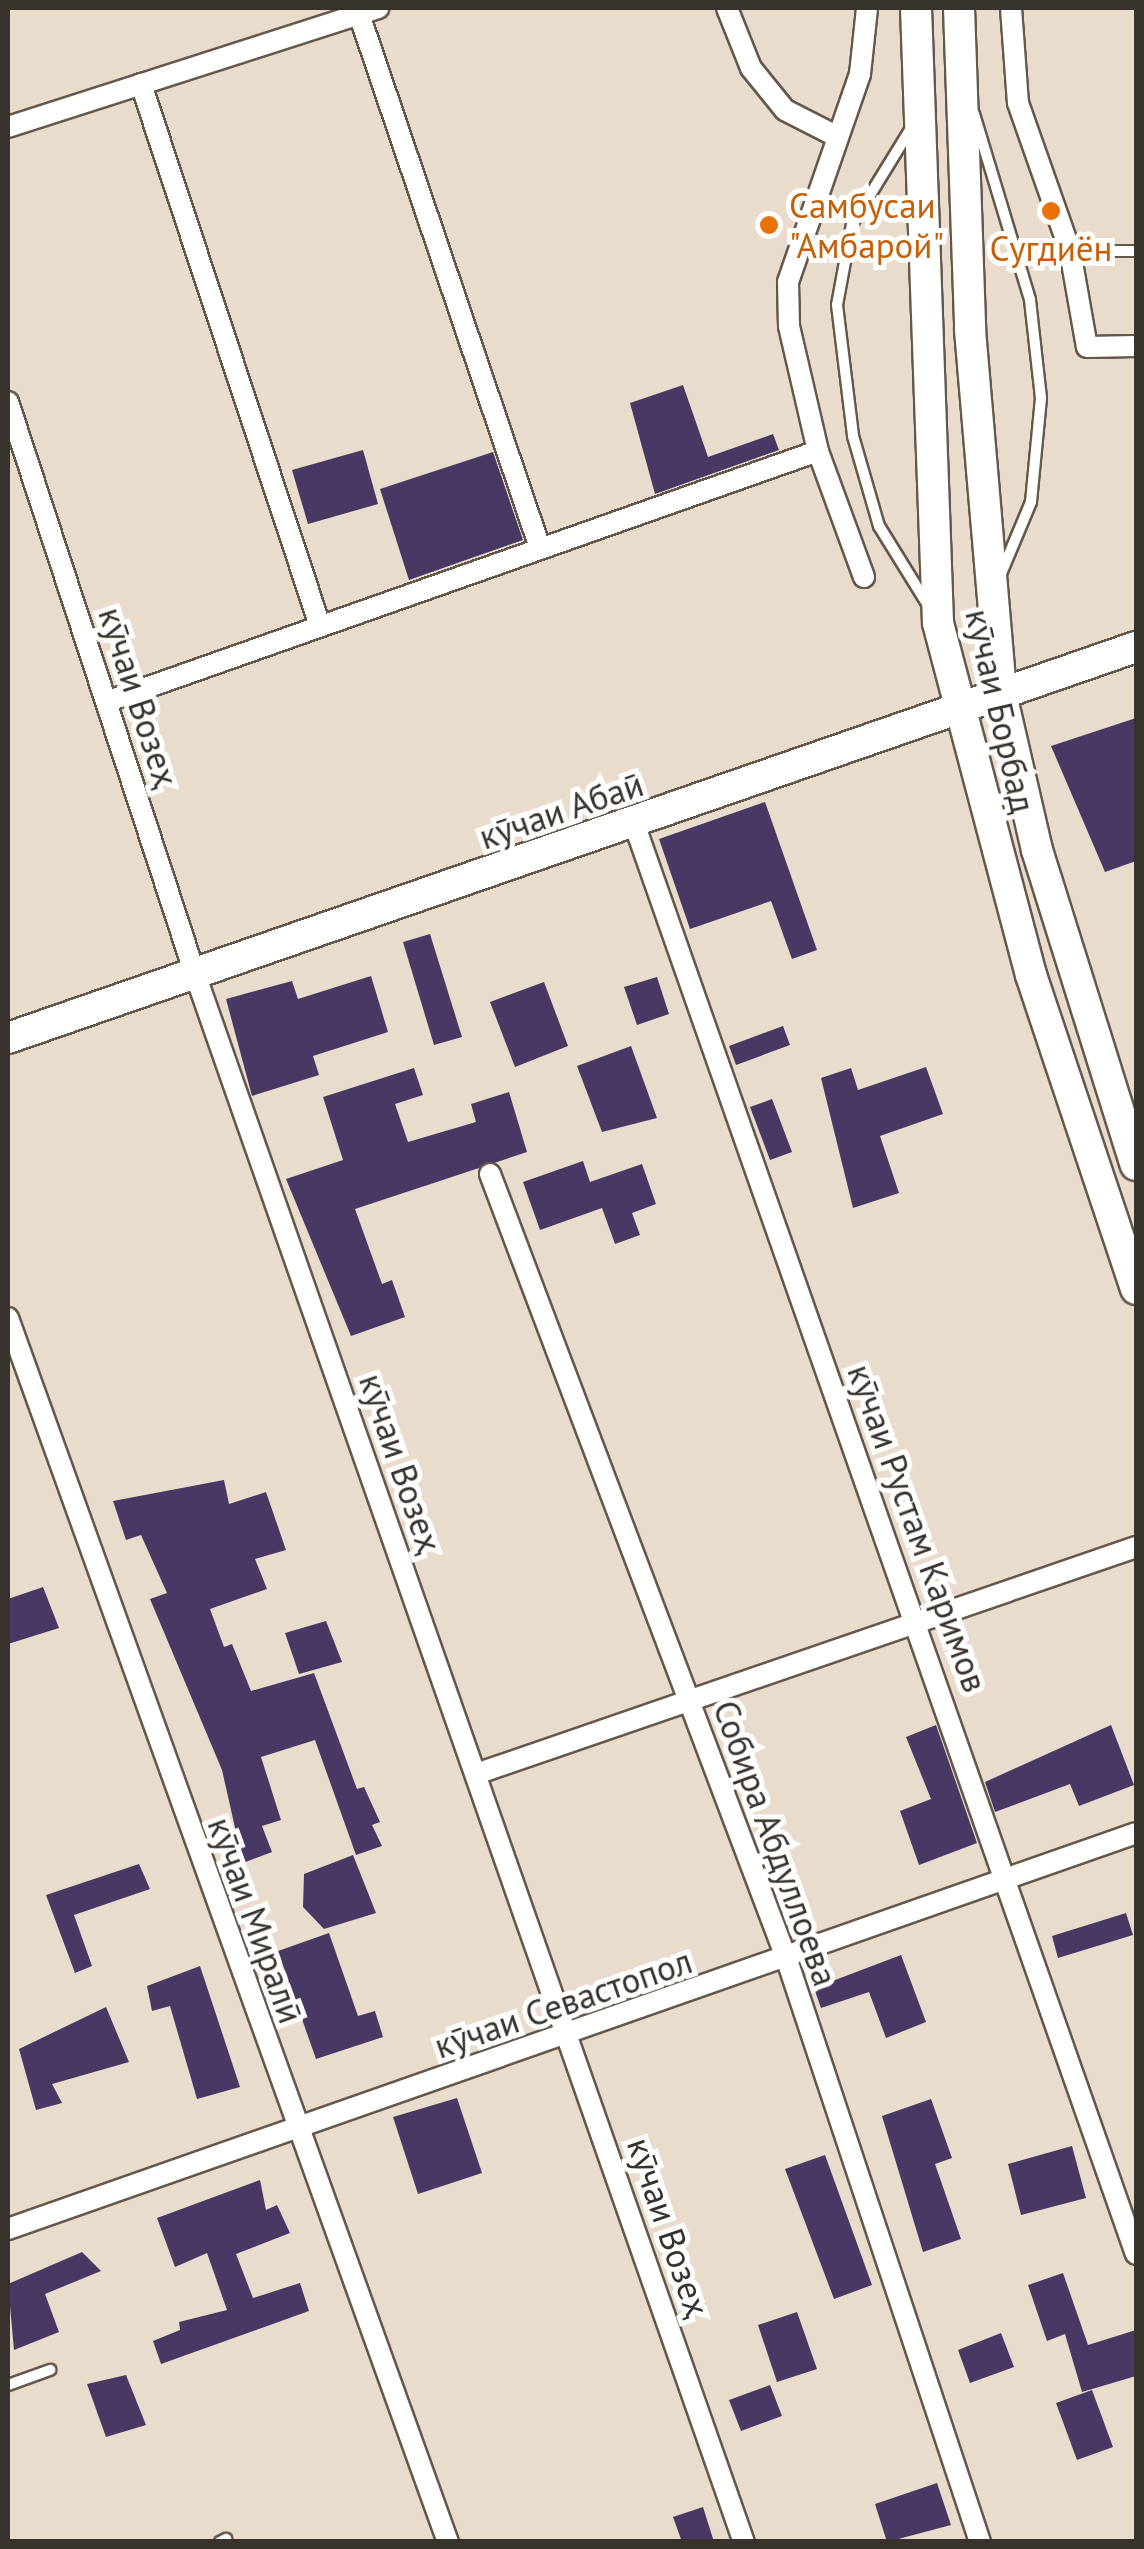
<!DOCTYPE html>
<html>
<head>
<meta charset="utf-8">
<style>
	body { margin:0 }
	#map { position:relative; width:1144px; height:2549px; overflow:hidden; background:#eadccd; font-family:"PT Sans",sans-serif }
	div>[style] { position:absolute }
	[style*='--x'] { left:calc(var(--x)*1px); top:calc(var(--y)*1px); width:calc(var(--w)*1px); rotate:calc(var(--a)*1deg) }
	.building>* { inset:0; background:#473963 }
	.roads { filter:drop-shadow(2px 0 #64584b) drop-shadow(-2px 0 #64584b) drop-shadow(0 2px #64584b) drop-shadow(0 -2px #64584b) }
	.lane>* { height:10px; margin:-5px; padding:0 5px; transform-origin:5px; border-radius:5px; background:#fff }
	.street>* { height:20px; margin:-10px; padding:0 10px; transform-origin:10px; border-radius:10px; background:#fff }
	.secondary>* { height:30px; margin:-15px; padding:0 15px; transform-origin:15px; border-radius:15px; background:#fff }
	.dots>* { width:28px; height:28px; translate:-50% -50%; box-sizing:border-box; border:5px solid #fff; border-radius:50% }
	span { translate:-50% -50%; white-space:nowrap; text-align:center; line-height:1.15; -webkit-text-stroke:10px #fff; paint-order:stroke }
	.food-label { font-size:35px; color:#c56008 }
	.left { translate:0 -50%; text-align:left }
	.street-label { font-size:35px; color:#37322c }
	.frame { position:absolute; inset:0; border:10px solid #37322c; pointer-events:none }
</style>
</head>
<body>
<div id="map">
	<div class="building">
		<div style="clip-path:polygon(683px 385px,708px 457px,773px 434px,779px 450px,655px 494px,630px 403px)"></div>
		<div style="clip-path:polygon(363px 450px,378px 504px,308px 524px,292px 470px)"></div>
		<div style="clip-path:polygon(493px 452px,523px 540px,409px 580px,380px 489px)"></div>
		<div style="clip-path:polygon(1136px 718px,1136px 861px,1105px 872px,1051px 746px)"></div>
		<div style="clip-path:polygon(765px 802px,817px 950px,792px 959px,771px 901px,690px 929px,659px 839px)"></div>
		<div style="clip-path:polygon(430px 934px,462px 1037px,434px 1045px,403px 942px)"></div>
		<div style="clip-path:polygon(371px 976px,388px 1032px,313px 1056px,319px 1075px,252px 1096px,226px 999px,292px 981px,298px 999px)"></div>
		<div style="clip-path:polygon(657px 977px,669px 1014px,637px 1025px,624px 987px)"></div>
		<div style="clip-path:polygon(544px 982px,568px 1046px,515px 1067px,490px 1002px)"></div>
		<div style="clip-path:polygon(783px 1026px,790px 1045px,736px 1065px,729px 1046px)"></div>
		<div style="clip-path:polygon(631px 1046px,657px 1118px,602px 1132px,577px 1066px)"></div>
		<div style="clip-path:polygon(926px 1067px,943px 1114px,880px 1136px,899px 1193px,853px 1208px,821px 1078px,851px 1068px,858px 1090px)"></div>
		<div style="clip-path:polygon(414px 1068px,423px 1095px,395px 1104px,408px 1142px,476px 1122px,471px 1104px,509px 1092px,527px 1152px,355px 1209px,382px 1284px,392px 1280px,405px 1317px,351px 1336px,286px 1179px,343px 1160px,323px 1097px)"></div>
		<div style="clip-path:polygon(772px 1099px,792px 1152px,770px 1160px,750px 1107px)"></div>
		<div style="clip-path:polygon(583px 1161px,590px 1182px,642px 1164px,656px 1204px,632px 1213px,640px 1235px,615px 1244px,602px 1208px,540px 1230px,523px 1182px)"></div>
		<div style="clip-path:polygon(224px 1480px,229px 1504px,266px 1492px,286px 1550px,255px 1559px,267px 1589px,210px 1609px,224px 1647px,232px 1644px,251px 1691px,314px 1673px,357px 1789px,364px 1787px,380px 1822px,372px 1825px,382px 1846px,356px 1855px,315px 1740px,261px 1757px,281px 1820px,262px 1826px,272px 1852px,243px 1863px,222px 1770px,150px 1599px,167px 1593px,141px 1535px,126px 1540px,113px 1501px)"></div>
		<div style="clip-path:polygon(43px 1587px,59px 1628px,8px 1644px,8px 1599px)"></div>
		<div style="clip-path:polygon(326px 1621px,342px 1662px,299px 1674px,285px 1633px)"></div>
		<div style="clip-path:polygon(936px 1725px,977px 1843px,919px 1865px,900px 1811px,931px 1799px,906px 1737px)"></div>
		<div style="clip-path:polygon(1111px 1725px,1134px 1785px,1079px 1806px,1070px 1784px,995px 1812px,985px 1782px)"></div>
		<div style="clip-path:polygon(353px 1855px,376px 1913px,324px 1929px,303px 1907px,304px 1874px)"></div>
		<div style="clip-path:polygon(139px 1864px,150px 1889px,74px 1915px,92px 1966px,75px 1973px,46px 1895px)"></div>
		<div style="clip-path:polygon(1126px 1913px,1133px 1935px,1058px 1958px,1052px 1936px)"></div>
		<div style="clip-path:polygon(329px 1933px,358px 2016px,375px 2011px,383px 2037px,316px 2059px,278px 1951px)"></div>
		<div style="clip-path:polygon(901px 1955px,926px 2022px,886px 2038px,869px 1992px,821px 2008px,814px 1988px)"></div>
		<div style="clip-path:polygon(200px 1966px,240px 2087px,197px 2099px,170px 2006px,152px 2011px,147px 1986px)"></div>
		<div style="clip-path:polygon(106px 2007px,129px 2062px,52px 2084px,62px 2103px,36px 2110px,19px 2049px)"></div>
		<div style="clip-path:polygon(457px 2098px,482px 2173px,418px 2194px,393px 2117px)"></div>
		<div style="clip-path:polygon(931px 2099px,952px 2158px,935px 2164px,961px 2239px,923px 2252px,882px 2116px)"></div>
		<div style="clip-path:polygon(1072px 2146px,1086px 2198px,1021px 2215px,1008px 2164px)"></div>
		<div style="clip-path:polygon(825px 2155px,872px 2285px,834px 2299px,785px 2169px)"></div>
		<div style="clip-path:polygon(260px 2180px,266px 2210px,277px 2205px,290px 2233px,236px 2254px,253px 2298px,300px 2283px,309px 2311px,161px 2364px,153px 2341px,180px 2330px,179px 2322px,227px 2310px,207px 2253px,175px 2267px,157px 2218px)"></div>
		<div style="clip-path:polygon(82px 2252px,101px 2271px,45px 2294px,59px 2332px,14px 2350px,8px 2284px)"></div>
		<div style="clip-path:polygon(1063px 2273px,1088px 2345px,1136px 2330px,1136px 2376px,1082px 2392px,1065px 2334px,1047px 2341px,1028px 2285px)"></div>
		<div style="clip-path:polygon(797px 2312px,817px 2369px,777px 2382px,758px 2325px)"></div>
		<div style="clip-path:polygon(1001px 2333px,1014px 2367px,970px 2383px,958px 2350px)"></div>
		<div style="clip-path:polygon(126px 2375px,146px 2425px,106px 2437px,87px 2384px)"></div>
		<div style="clip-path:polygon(770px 2385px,782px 2416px,741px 2431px,729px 2400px)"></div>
		<div style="clip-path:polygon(1092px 2390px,1113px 2447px,1077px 2460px,1056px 2403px)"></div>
		<div style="clip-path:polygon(937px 2483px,951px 2525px,887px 2542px,875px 2504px)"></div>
		<div style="clip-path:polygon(703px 2507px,714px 2542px,682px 2542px,673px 2517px)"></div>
	</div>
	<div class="roads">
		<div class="lane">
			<div style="--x:974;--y:114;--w:194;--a:73.2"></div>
			<div style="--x:1030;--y:300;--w:99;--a:83.6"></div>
			<div style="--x:1041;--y:398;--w:104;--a:95.5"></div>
			<div style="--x:1031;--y:502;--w:80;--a:112.7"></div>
			<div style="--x:913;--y:125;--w:116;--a:121.6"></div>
			<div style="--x:852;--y:224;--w:82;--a:100.5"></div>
			<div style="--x:837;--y:305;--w:132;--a:83"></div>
			<div style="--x:853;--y:436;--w:94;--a:73.9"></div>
			<div style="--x:879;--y:526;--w:93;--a:58.2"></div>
			<div style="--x:1070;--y:251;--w:66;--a:0"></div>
			<div style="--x:8;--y:2385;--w:45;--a:-19.7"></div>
			<div style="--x:220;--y:2542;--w:7;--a:-27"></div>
		</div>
		<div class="street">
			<div style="--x:357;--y:8;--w:570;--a:71.28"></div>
			<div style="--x:727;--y:8;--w:65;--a:68.2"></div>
			<div style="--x:751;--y:68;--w:54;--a:51"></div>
			<div style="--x:785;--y:110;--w:55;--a:27"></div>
			<div style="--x:1011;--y:8;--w:95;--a:85.8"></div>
			<div style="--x:1018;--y:103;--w:157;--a:70.6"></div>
			<div style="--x:1070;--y:251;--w:97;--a:80"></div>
			<div style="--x:1087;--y:347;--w:49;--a:-1.2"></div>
			<div style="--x:141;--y:84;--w:571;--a:71.72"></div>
			<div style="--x:8;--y:127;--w:389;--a:-17.8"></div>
			<div style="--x:8;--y:402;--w:599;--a:71.9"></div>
			<div style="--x:194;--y:971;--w:1664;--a:70.71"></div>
			<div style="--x:864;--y:577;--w:134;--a:-110.1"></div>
			<div style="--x:818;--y:451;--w:128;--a:-103.1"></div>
			<div style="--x:789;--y:326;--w:44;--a:-91.3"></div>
			<div style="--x:788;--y:282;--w:220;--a:-70.9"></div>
			<div style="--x:860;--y:74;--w:66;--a:-83.9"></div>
			<div style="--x:106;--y:702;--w:755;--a:-19.42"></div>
			<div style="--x:635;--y:826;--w:1513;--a:70.67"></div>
			<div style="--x:490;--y:1174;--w:840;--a:69.3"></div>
			<div style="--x:787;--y:1960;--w:613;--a:71.65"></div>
			<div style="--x:8;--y:1318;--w:1301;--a:70.23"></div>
			<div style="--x:476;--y:1774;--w:698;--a:-18.98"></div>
			<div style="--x:8;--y:2229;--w:1195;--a:-19.34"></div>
		</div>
		<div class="secondary">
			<div style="--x:916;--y:8;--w:615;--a:87.95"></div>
			<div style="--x:938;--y:623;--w:364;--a:75.2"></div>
			<div style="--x:1031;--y:975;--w:331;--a:71.5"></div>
			<div style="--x:959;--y:8;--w:322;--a:88"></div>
			<div style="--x:970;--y:330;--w:365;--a:85.1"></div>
			<div style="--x:1001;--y:694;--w:160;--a:77"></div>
			<div style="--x:1037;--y:850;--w:330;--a:72.6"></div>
			<div style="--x:8;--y:1038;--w:1194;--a:-19.12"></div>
		</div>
	</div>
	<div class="dots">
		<div style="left:1051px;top:211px;background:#e8710a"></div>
		<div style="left:769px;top:225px;background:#e8710a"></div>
	</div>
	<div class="food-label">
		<span class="left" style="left:789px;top:225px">Самбусаи<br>"Амбарой"</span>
		<span style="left:1051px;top:248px">Сугдиён</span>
	</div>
	<div class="street-label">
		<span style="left:139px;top:697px;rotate:72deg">кӯчаи Возеҳ</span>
		<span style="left:1001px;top:711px;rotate:77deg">кӯчаи Борбад</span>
		<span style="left:561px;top:810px;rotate:-19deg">кӯчаи Абаӣ</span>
		<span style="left:401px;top:1463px;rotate:71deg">кӯчаи Возеҳ</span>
		<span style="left:918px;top:1528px;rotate:70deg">кӯчаи Рустам Каримов</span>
		<span style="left:776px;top:1843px;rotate:70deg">Собира Абдуллоева</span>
		<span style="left:256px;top:1920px;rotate:70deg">кӯчаи Миралӣ</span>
		<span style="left:563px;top:2003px;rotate:-19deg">кӯчаи Севастопол</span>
		<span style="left:669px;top:2227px;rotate:71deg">кӯчаи Возеҳ</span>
	</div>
	<div class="frame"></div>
</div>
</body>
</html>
